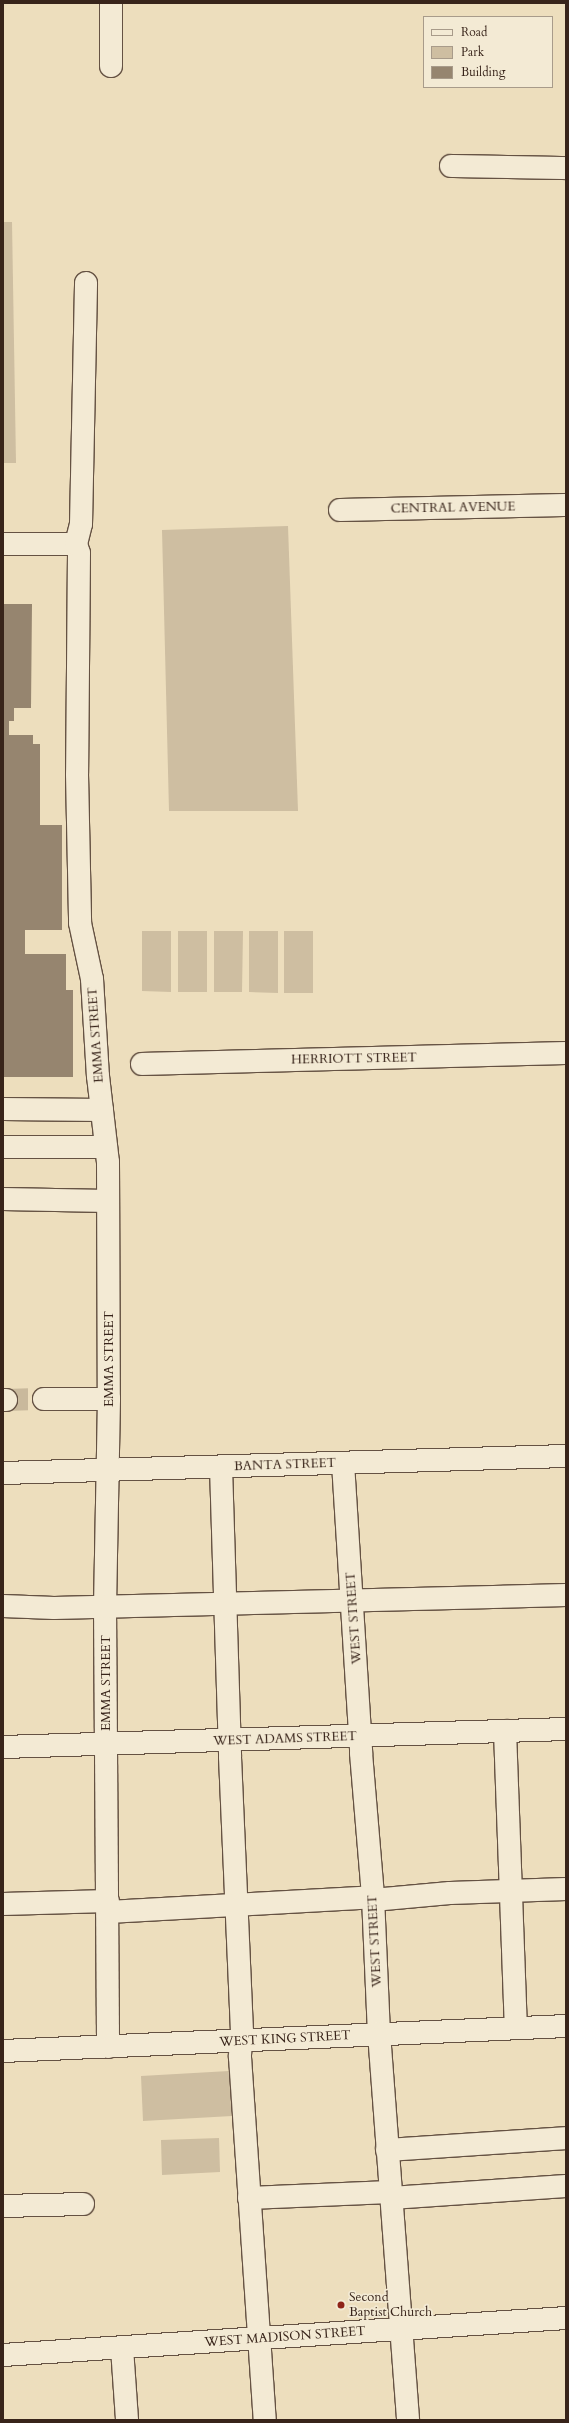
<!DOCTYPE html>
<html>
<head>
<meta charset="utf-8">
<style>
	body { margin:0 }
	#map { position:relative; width:569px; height:2423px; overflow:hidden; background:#eddebd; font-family:Cardo,serif }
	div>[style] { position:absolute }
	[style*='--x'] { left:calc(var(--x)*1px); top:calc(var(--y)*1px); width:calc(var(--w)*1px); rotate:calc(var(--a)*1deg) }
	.green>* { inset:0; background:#cebea1 }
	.building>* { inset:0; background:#96856f }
	.minor-tunnel>* { height:22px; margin-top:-11px; transform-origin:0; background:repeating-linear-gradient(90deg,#c9b99c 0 22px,transparent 0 33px) }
	.roads { filter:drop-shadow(1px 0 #655243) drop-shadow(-1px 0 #655243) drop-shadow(0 1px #655243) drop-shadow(0 -1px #655243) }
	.minor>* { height:22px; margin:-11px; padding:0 11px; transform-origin:11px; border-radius:11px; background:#f3ead4 }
	.dots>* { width:11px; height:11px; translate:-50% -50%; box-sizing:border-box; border:2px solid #f3ead4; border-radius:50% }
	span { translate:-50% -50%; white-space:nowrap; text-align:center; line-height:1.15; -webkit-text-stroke:3.5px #f3ead4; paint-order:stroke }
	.street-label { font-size:13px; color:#38241a }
	.poi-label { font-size:13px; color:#38241a }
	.left { translate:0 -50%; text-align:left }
	.frame { position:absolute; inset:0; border:4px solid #38241a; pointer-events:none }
	.legend { position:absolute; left:423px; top:16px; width:130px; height:72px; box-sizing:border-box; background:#f3ead4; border:1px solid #a89b8a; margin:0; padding:5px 7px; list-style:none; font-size:12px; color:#38241a }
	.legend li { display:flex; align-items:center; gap:8px; height:20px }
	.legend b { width:20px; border:1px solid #a89b8a }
</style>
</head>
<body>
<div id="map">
	<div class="green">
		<div style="clip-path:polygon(3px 222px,12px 222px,16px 463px,3px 463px)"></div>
		<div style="clip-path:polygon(288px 526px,298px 811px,169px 811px,162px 530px)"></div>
		<div style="clip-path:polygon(142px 931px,171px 931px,171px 992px,142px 991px)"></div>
		<div style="clip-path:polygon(178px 931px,207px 931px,207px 992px,178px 992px)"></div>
		<div style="clip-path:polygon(214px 931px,243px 931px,242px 992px,214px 992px)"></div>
		<div style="clip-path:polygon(249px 931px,278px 931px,278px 993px,249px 992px)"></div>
		<div style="clip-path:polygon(284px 931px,313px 931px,313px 993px,284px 993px)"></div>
		<div style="clip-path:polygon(229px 2071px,232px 2116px,143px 2121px,141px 2076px)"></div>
		<div style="clip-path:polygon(219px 2138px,220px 2172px,162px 2175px,161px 2140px)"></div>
	</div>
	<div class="building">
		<div style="clip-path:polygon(3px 604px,32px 604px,31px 708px,14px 708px,14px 721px,9px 721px,9px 735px,33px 735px,33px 744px,40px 744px,40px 825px,62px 825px,62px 930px,25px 930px,25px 954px,66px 954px,66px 990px,73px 990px,73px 1077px,3px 1077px)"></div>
	</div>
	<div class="minor-tunnel">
		<div style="--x:6;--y:1400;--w:38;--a:-2"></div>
	</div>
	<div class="roads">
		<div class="minor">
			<div style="--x:111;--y:66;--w:63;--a:-90"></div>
			<div style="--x:451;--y:166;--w:115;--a:1"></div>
			<div style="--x:340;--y:510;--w:226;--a:-1.3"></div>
			<div style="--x:3;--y:544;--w:73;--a:0"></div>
			<div style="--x:76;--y:544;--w:9;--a:72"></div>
			<div style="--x:79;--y:553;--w:221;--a:90.5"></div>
			<div style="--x:77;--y:774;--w:149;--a:88.8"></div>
			<div style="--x:80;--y:923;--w:57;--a:77.9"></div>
			<div style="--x:92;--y:979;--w:97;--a:86.5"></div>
			<div style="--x:98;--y:1076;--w:87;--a:83.4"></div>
			<div style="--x:108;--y:1162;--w:237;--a:89.8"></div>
			<div style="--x:109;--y:1399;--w:208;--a:91.1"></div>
			<div style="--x:105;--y:1607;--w:440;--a:89.6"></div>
			<div style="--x:76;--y:544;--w:21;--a:-76"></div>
			<div style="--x:81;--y:524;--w:241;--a:-88.8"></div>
			<div style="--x:142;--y:1064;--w:424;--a:-1.5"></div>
			<div style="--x:3;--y:1109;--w:99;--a:0.6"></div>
			<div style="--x:3;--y:1147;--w:103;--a:0"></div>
			<div style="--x:3;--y:1199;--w:105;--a:1.1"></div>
			<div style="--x:44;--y:1399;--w:65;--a:0"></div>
			<div style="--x:3;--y:1400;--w:3;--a:0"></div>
			<div style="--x:343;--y:1463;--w:291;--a:86.4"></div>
			<div style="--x:361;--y:1753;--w:144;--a:85.2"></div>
			<div style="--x:373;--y:1897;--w:136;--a:87.5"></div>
			<div style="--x:379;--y:2033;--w:388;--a:85.7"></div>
			<div style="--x:221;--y:1467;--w:290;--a:88.2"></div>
			<div style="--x:230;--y:1757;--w:275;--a:87.5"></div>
			<div style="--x:242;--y:2032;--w:25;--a:95"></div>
			<div style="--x:240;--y:2057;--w:364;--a:86.1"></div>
			<div style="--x:3;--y:1473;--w:563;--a:-1.73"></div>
			<div style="--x:3;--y:1606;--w:51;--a:2.2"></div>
			<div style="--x:54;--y:1608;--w:512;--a:-1.45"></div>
			<div style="--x:505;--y:1731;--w:297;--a:87.9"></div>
			<div style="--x:3;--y:1747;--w:563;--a:-1.83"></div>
			<div style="--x:373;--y:1900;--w:77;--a:-5.2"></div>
			<div style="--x:450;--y:1893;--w:116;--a:-2"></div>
			<div style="--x:3;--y:1904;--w:105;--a:-1.6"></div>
			<div style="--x:108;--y:1912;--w:265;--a:-3.2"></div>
			<div style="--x:3;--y:2051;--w:564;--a:-2.54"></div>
			<div style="--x:387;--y:2150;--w:179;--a:-3.8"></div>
			<div style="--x:249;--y:2198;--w:141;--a:-2.4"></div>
			<div style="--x:391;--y:2198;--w:175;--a:-3.9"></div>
			<div style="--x:3;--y:2206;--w:80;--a:-1.4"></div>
			<div style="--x:122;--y:2348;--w:72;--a:86"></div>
			<div style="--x:3;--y:2355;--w:564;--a:-3.76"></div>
		</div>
	</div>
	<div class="dots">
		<div style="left:341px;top:2305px;background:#8f2418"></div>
	</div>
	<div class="street-label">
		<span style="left:453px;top:508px;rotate:-1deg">CENTRAL AVENUE</span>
		<span style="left:96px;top:1035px;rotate:-94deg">EMMA STREET</span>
		<span style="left:354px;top:1059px;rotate:-1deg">HERRIOTT STREET</span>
		<span style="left:109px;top:1359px;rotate:-90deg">EMMA STREET</span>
		<span style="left:285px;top:1465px;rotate:-2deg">BANTA STREET</span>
		<span style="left:354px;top:1618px;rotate:-94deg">WEST STREET</span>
		<span style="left:106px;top:1683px;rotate:-90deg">EMMA STREET</span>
		<span style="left:285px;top:1739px;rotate:-2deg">WEST ADAMS STREET</span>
		<span style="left:375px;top:1941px;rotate:-93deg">WEST STREET</span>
		<span style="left:285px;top:2039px;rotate:-3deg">WEST KING STREET</span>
		<span style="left:285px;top:2337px;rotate:-4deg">WEST MADISON STREET</span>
	</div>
	<div class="poi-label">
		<span class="left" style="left:349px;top:2305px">Second<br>Baptist Church</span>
	</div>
	<div class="frame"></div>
	<ul class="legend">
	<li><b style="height:5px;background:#f3ead4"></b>Road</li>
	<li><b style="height:11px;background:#cebea1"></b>Park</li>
	<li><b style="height:11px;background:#96856f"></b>Building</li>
	</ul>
</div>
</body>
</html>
